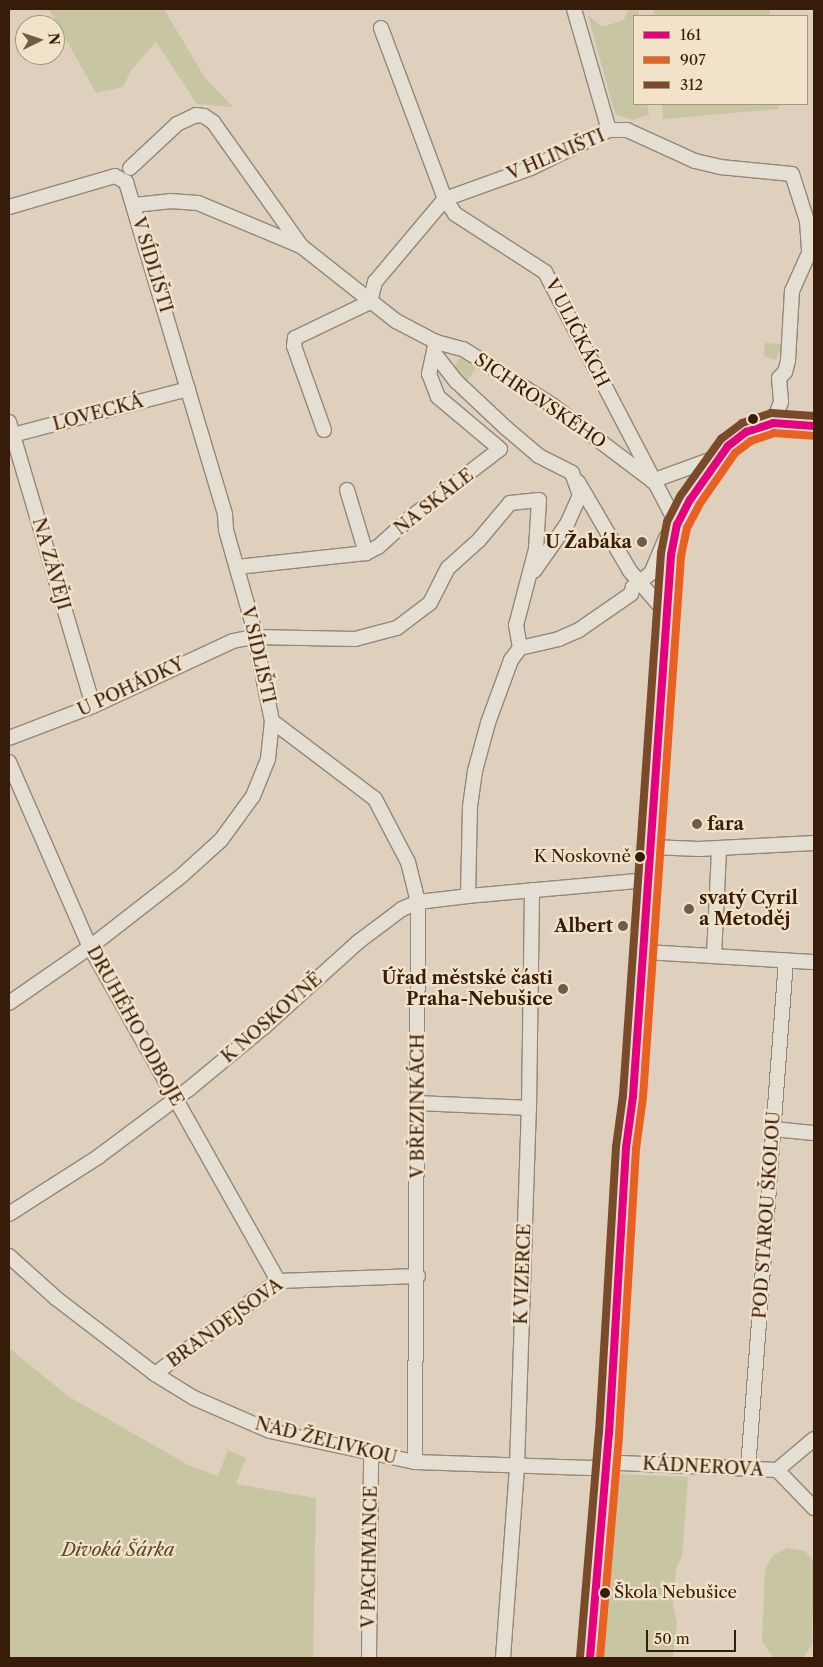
<!DOCTYPE html>
<html>
<head>
<meta charset="utf-8">
<style>
	body { margin:0 }
	#map { position:relative; width:823px; height:1667px; overflow:hidden; background:#ded0bc; font-family:"Libre Caslon Text",serif }
	div>[style] { position:absolute }
	[style*='--x'] { left:calc(var(--x)*1px); top:calc(var(--y)*1px); width:calc(var(--w)*1px); rotate:calc(var(--a)*1deg) }
	.green>* { inset:0; background:#c8c6a2 }
	.roads { filter:drop-shadow(1px 0 #928779) drop-shadow(-1px 0 #928779) drop-shadow(0 1px #928779) drop-shadow(0 -1px #928779) }
	.street>* { height:14px; margin:-7px; padding:0 7px; transform-origin:7px; border-radius:7px; background:#e5ded3 }
	.secondary>* { height:20px; margin:-10px; padding:0 10px; transform-origin:10px; border-radius:10px; background:#e5ded3 }
	.bus-1>* { height:8px; margin:-4px; padding:0 4px; transform-origin:4px; border-radius:4px; background:#e5007d }
	.bus-2>* { height:8px; margin:-4px; padding:0 4px; transform-origin:4px; border-radius:4px; background:#e96121 }
	.bus-3>* { height:8px; margin:-4px; padding:0 4px; transform-origin:4px; border-radius:4px; background:#7a4b2a }
	.dots>* { width:14px; height:14px; translate:-50% -50%; box-sizing:border-box; border:2px solid #f3e2ca; border-radius:50% }
	span { translate:-50% -50%; white-space:nowrap; text-align:center; line-height:1.15; -webkit-text-stroke:4.5px #f3e2ca; paint-order:stroke }
	.bus-label { font-size:17px; color:#371d09 }
	.right { translate:-100% -50%; text-align:right }
	.left { translate:0 -50%; text-align:left }
	.street-label { font-size:18px; color:#371d09 }
	.poi-label { font-size:18px; color:#371d09; font-weight:700 }
	.park-label { font-size:18px; color:#57452a; font-style:italic }
	.frame { position:absolute; inset:0; border:10px solid #371d09; pointer-events:none }
	.legend { position:absolute; left:633px; top:15px; width:175px; height:90px; box-sizing:border-box; background:#f3e2ca; border:1px solid #a8937d; margin:0; padding:6px 9px; list-style:none; font-size:15px; color:#371d09 }
	.legend li { display:flex; align-items:center; gap:10px; height:25px }
	.legend b { width:25px; border:1px solid #a8937d }
	.north { position:absolute; left:15px; top:15px; width:50px; height:50px; box-sizing:border-box; background:#f3e2ca; border:1px solid #a8937d; border-radius:50%; rotate:86deg; font-size:14px; font-weight:700; line-height:20px; text-align:center; color:#371d09 }
	.north::after { content:''; display:block; margin:auto; width:18px; height:22px; background:#715c48; clip-path:polygon(50% 0,100% 100%,50% 72%,0 100%) }
	.scale { position:absolute; left:646px; top:1630px; width:90px; height:22px; box-sizing:border-box; border:2px solid #371d09; border-top:0; padding-left:6px; font-size:15px; line-height:18px; white-space:nowrap; color:#371d09; -webkit-text-stroke:4px #f3e2ca; paint-order:stroke }
</style>
</head>
<body>
<div id="map">
	<div class="green">
		<div style="clip-path:polygon(49px 9px,164px 9px,205px 78px,233px 107px,197px 104px,156px 42px,130px 72px,123px 87px,96px 93px)"></div>
		<div style="clip-path:polygon(628px 9px,639px 9px,639px 16px,634px 16px,634px 104px,647px 104px,649px 115px,632px 120px,615px 114px,588px 15px,602px 27px,624px 20px)"></div>
		<div style="clip-path:polygon(653px 9px,769px 9px,770px 16px,654px 16px)"></div>
		<div style="clip-path:polygon(662px 104px,778px 104px,778px 109px,663px 119px)"></div>
		<div style="clip-path:polygon(765px 343px,782px 344px,776px 360px,764px 356px)"></div>
		<div style="clip-path:polygon(460px 357px,476px 368px,464px 385px,451px 371px)"></div>
		<div style="clip-path:polygon(9px 1348px,68px 1396px,188px 1465px,218px 1476px,228px 1450px,246px 1458px,236px 1484px,316px 1498px,313px 1658px,9px 1658px)"></div>
		<div style="clip-path:polygon(618px 1474px,688px 1477px,682px 1556px,676px 1569px,673px 1606px,677px 1622px,673px 1658px,602px 1658px)"></div>
		<div style="clip-path:polygon(788px 1548px,805px 1551px,814px 1562px,812px 1645px,803px 1658px,773px 1658px,762px 1641px,765px 1569px,773px 1555px)"></div>
	</div>
	<div class="roads">
		<div class="street">
			<div style="--x:574;--y:9;--w:126;--a:73.9"></div>
			<div style="--x:381;--y:28;--w:183;--a:69.5"></div>
			<div style="--x:445;--y:199;--w:18;--a:56"></div>
			<div style="--x:455;--y:214;--w:107;--a:32.8"></div>
			<div style="--x:545;--y:272;--w:285;--a:62.4"></div>
			<div style="--x:677;--y:525;--w:17;--a:130"></div>
			<div style="--x:666;--y:538;--w:38;--a:113"></div>
			<div style="--x:651;--y:573;--w:23;--a:142"></div>
			<div style="--x:633;--y:587;--w:7;--a:106"></div>
			<div style="--x:631;--y:594;--w:63;--a:145.3"></div>
			<div style="--x:579;--y:630;--w:22;--a:156"></div>
			<div style="--x:559;--y:639;--w:40;--a:167"></div>
			<div style="--x:520;--y:648;--w:15;--a:127"></div>
			<div style="--x:511;--y:660;--w:67;--a:110.1"></div>
			<div style="--x:488;--y:723;--w:50;--a:105.2"></div>
			<div style="--x:475;--y:771;--w:36;--a:98"></div>
			<div style="--x:470;--y:807;--w:89;--a:91.3"></div>
			<div style="--x:130;--y:168;--w:64;--a:-43.1"></div>
			<div style="--x:177;--y:124;--w:21;--a:-25"></div>
			<div style="--x:196;--y:115;--w:8;--a:7"></div>
			<div style="--x:204;--y:116;--w:11;--a:34"></div>
			<div style="--x:213;--y:122;--w:152;--a:54.6"></div>
			<div style="--x:134;--y:205;--w:36;--a:-6"></div>
			<div style="--x:170;--y:201;--w:28;--a:4"></div>
			<div style="--x:198;--y:203;--w:112;--a:22.7"></div>
			<div style="--x:301;--y:246;--w:121;--a:38.3"></div>
			<div style="--x:396;--y:321;--w:45;--a:27.7"></div>
			<div style="--x:436;--y:342;--w:28;--a:15"></div>
			<div style="--x:463;--y:349;--w:105;--a:32.2"></div>
			<div style="--x:552;--y:405;--w:121;--a:37"></div>
			<div style="--x:9;--y:207;--w:110;--a:-16.3"></div>
			<div style="--x:115;--y:176;--w:13;--a:29"></div>
			<div style="--x:126;--y:182;--w:347;--a:73.4"></div>
			<div style="--x:225;--y:515;--w:15;--a:86"></div>
			<div style="--x:226;--y:530;--w:96;--a:74.2"></div>
			<div style="--x:252;--y:622;--w:101;--a:78.6"></div>
			<div style="--x:272;--y:721;--w:38;--a:96"></div>
			<div style="--x:268;--y:759;--w:40;--a:112"></div>
			<div style="--x:253;--y:796;--w:54;--a:126"></div>
			<div style="--x:221;--y:840;--w:55;--a:137.9"></div>
			<div style="--x:180;--y:877;--w:114;--a:142.1"></div>
			<div style="--x:90;--y:947;--w:98;--a:145.3"></div>
			<div style="--x:434;--y:353;--w:37;--a:52"></div>
			<div style="--x:457;--y:382;--w:67;--a:43.2"></div>
			<div style="--x:506;--y:428;--w:43;--a:40.3"></div>
			<div style="--x:539;--y:456;--w:37;--a:27"></div>
			<div style="--x:572;--y:473;--w:23;--a:70"></div>
			<div style="--x:580;--y:495;--w:32;--a:114"></div>
			<div style="--x:567;--y:524;--w:57;--a:125.1"></div>
			<div style="--x:9;--y:422;--w:296;--a:73.5"></div>
			<div style="--x:324;--y:430;--w:89;--a:-109.7"></div>
			<div style="--x:294;--y:346;--w:8;--a:-83"></div>
			<div style="--x:295;--y:338;--w:83;--a:-25.6"></div>
			<div style="--x:370;--y:302;--w:21;--a:-76"></div>
			<div style="--x:375;--y:282;--w:109;--a:-49.9"></div>
			<div style="--x:445;--y:199;--w:91;--a:-19.8"></div>
			<div style="--x:531;--y:168;--w:87;--a:-26"></div>
			<div style="--x:609;--y:130;--w:18;--a:0"></div>
			<div style="--x:627;--y:130;--w:75;--a:24.5"></div>
			<div style="--x:695;--y:161;--w:26;--a:13"></div>
			<div style="--x:720;--y:167;--w:72;--a:5.6"></div>
			<div style="--x:792;--y:174;--w:49;--a:72.3"></div>
			<div style="--x:807;--y:221;--w:32;--a:86"></div>
			<div style="--x:809;--y:253;--w:42;--a:114.1"></div>
			<div style="--x:792;--y:291;--w:70;--a:93.3"></div>
			<div style="--x:788;--y:361;--w:11;--a:105"></div>
			<div style="--x:785;--y:372;--w:8;--a:135"></div>
			<div style="--x:779;--y:378;--w:24;--a:85"></div>
			<div style="--x:781;--y:402;--w:22;--a:111"></div>
			<div style="--x:9;--y:436;--w:185;--a:-14.7"></div>
			<div style="--x:652;--y:481;--w:70;--a:-20"></div>
			<div style="--x:578;--y:482;--w:103;--a:59.7"></div>
			<div style="--x:630;--y:571;--w:57;--a:49.3"></div>
			<div style="--x:347;--y:490;--w:66;--a:73.2"></div>
			<div style="--x:237;--y:567;--w:130;--a:-6.2"></div>
			<div style="--x:366;--y:553;--w:13;--a:-27"></div>
			<div style="--x:378;--y:547;--w:43;--a:-42.2"></div>
			<div style="--x:410;--y:518;--w:113;--a:-37.5"></div>
			<div style="--x:500;--y:449;--w:81;--a:-140"></div>
			<div style="--x:438;--y:397;--w:25;--a:-111"></div>
			<div style="--x:429;--y:374;--w:33;--a:-78"></div>
			<div style="--x:272;--y:721;--w:129;--a:37.1"></div>
			<div style="--x:375;--y:799;--w:71;--a:62.4"></div>
			<div style="--x:408;--y:862;--w:41;--a:76"></div>
			<div style="--x:418;--y:902;--w:560;--a:90.31"></div>
			<div style="--x:9;--y:738;--w:90;--a:-20.9"></div>
			<div style="--x:93;--y:706;--w:154;--a:-24.9"></div>
			<div style="--x:233;--y:641;--w:21;--a:-11"></div>
			<div style="--x:254;--y:637;--w:101;--a:1.1"></div>
			<div style="--x:355;--y:639;--w:43;--a:-14.7"></div>
			<div style="--x:397;--y:628;--w:41;--a:-37.1"></div>
			<div style="--x:430;--y:603;--w:39;--a:-63"></div>
			<div style="--x:448;--y:568;--w:42;--a:-42.1"></div>
			<div style="--x:479;--y:540;--w:48;--a:-50"></div>
			<div style="--x:510;--y:503;--w:29;--a:-6"></div>
			<div style="--x:539;--y:500;--w:49;--a:93.5"></div>
			<div style="--x:536;--y:549;--w:79;--a:104.7"></div>
			<div style="--x:516;--y:625;--w:23;--a:80"></div>
			<div style="--x:9;--y:762;--w:202;--a:66.4"></div>
			<div style="--x:90;--y:947;--w:383;--a:60.6"></div>
			<div style="--x:651;--y:847;--w:48;--a:2.4"></div>
			<div style="--x:699;--y:849;--w:115;--a:-3"></div>
			<div style="--x:644;--y:952;--w:170;--a:3.4"></div>
			<div style="--x:714;--y:956;--w:108;--a:-87.3"></div>
			<div style="--x:418;--y:1103;--w:111;--a:2.6"></div>
			<div style="--x:773;--y:1129;--w:41;--a:5.6"></div>
			<div style="--x:9;--y:1214;--w:106;--a:-32.6"></div>
			<div style="--x:98;--y:1157;--w:114;--a:-36.8"></div>
			<div style="--x:189;--y:1089;--w:97;--a:-39.6"></div>
			<div style="--x:264;--y:1027;--w:127;--a:-42.1"></div>
			<div style="--x:358;--y:942;--w:55;--a:-36.9"></div>
			<div style="--x:402;--y:909;--w:17;--a:-24"></div>
			<div style="--x:418;--y:902;--w:50;--a:-6.8"></div>
			<div style="--x:468;--y:896;--w:182;--a:-5.1"></div>
			<div style="--x:9;--y:1256;--w:64;--a:41.9"></div>
			<div style="--x:57;--y:1299;--w:123;--a:37.4"></div>
			<div style="--x:155;--y:1374;--w:46;--a:31.6"></div>
			<div style="--x:194;--y:1398;--w:83;--a:23.5"></div>
			<div style="--x:270;--y:1431;--w:148;--a:12.1"></div>
			<div style="--x:415;--y:1462;--w:175;--a:2"></div>
			<div style="--x:590;--y:1468;--w:31;--a:-9"></div>
			<div style="--x:621;--y:1463;--w:156;--a:2.6"></div>
			<div style="--x:777;--y:1470;--w:53;--a:45.8"></div>
			<div style="--x:155;--y:1374;--w:154;--a:-37.1"></div>
			<div style="--x:278;--y:1281;--w:140;--a:-2"></div>
			<div style="--x:748;--y:1469;--w:510;--a:-85.73"></div>
			<div style="--x:777;--y:1470;--w:48;--a:-40"></div>
			<div style="--x:369;--y:1658;--w:203;--a:-89.4"></div>
			<div style="--x:503;--y:1658;--w:193;--a:-85.8"></div>
			<div style="--x:517;--y:1466;--w:358;--a:-88.1"></div>
			<div style="--x:529;--y:1108;--w:218;--a:-89.2"></div>
		</div>
		<div class="secondary">
			<div style="--x:590;--y:1658;--w:225;--a:-85.2"></div>
			<div style="--x:609;--y:1434;--w:287;--a:-86.6"></div>
			<div style="--x:626;--y:1148;--w:52;--a:-82.3"></div>
			<div style="--x:633;--y:1096;--w:542;--a:-85.98"></div>
			<div style="--x:671;--y:555;--w:31;--a:-79"></div>
			<div style="--x:677;--y:525;--w:28;--a:-63"></div>
			<div style="--x:690;--y:500;--w:66;--a:-54.9"></div>
			<div style="--x:728;--y:446;--w:23;--a:-38"></div>
			<div style="--x:746;--y:432;--w:28;--a:-18"></div>
			<div style="--x:773;--y:423;--w:41;--a:4.2"></div>
		</div>
	</div>
	<div class="bus-1">
		<div style="--x:590;--y:1658;--w:225;--a:-85.2"></div>
		<div style="--x:609;--y:1434;--w:287;--a:-86.6"></div>
		<div style="--x:626;--y:1148;--w:52;--a:-82.3"></div>
		<div style="--x:633;--y:1096;--w:542;--a:-85.98"></div>
		<div style="--x:671;--y:555;--w:31;--a:-79"></div>
		<div style="--x:677;--y:525;--w:28;--a:-63"></div>
		<div style="--x:690;--y:500;--w:66;--a:-54.9"></div>
		<div style="--x:728;--y:446;--w:23;--a:-38"></div>
		<div style="--x:746;--y:432;--w:28;--a:-18"></div>
		<div style="--x:773;--y:423;--w:41;--a:4.2"></div>
	</div>
	<div class="bus-2">
		<div style="--x:600;--y:1658;--w:224;--a:-85.1"></div>
		<div style="--x:619;--y:1435;--w:287;--a:-86.6"></div>
		<div style="--x:636;--y:1149;--w:52;--a:-82.3"></div>
		<div style="--x:643;--y:1097;--w:542;--a:-85.98"></div>
		<div style="--x:681;--y:556;--w:29;--a:-78"></div>
		<div style="--x:687;--y:528;--w:26;--a:-62"></div>
		<div style="--x:699;--y:505;--w:63;--a:-55.3"></div>
		<div style="--x:735;--y:453;--w:20;--a:-37"></div>
		<div style="--x:751;--y:441;--w:24;--a:-19"></div>
		<div style="--x:774;--y:433;--w:39;--a:4"></div>
	</div>
	<div class="bus-3">
		<div style="--x:580;--y:1657;--w:225;--a:-85.2"></div>
		<div style="--x:599;--y:1433;--w:287;--a:-86.6"></div>
		<div style="--x:616;--y:1147;--w:52;--a:-82.3"></div>
		<div style="--x:623;--y:1095;--w:543;--a:-85.99"></div>
		<div style="--x:661;--y:553;--w:32;--a:-79"></div>
		<div style="--x:667;--y:522;--w:30;--a:-63"></div>
		<div style="--x:681;--y:495;--w:69;--a:-54.5"></div>
		<div style="--x:721;--y:439;--w:26;--a:-37"></div>
		<div style="--x:742;--y:423;--w:31;--a:-19"></div>
		<div style="--x:771;--y:413;--w:43;--a:4"></div>
	</div>
	<div class="dots">
		<div style="left:753px;top:419px;background:#371d09"></div>
		<div style="left:642px;top:542px;background:#715c48"></div>
		<div style="left:697px;top:824px;background:#715c48"></div>
		<div style="left:640px;top:857px;background:#371d09"></div>
		<div style="left:689px;top:909px;background:#715c48"></div>
		<div style="left:623px;top:926px;background:#715c48"></div>
		<div style="left:563px;top:989px;background:#715c48"></div>
		<div style="left:605px;top:1593px;background:#371d09"></div>
	</div>
	<div class="bus-label">
		<span class="right" style="left:631px;top:857px">K Noskovně</span>
		<span class="left" style="left:614px;top:1593px">Škola Nebušice</span>
	</div>
	<div class="street-label">
		<span style="left:556px;top:155px;rotate:-23deg">V HLINIŠTI</span>
		<span style="left:152px;top:265px;rotate:73deg">V SÍDLIŠTI</span>
		<span style="left:577px;top:333px;rotate:63deg">V ULIČKÁCH</span>
		<span style="left:540px;top:401px;rotate:34deg">SICHROVSKÉHO</span>
		<span style="left:98px;top:413px;rotate:-15deg">LOVECKÁ</span>
		<span style="left:434px;top:502px;rotate:-38deg">NA SKÁLE</span>
		<span style="left:51px;top:564px;rotate:74deg">NA ZÁVĚJI</span>
		<span style="left:258px;top:655px;rotate:77deg">V SÍDLIŠTI</span>
		<span style="left:131px;top:687px;rotate:-25deg">U POHÁDKY</span>
		<span style="left:272px;top:1018px;rotate:-41deg">K NOSKOVNĚ</span>
		<span style="left:135px;top:1026px;rotate:61deg">DRUHÉHO ODBOJE</span>
		<span style="left:418px;top:1106px;rotate:-90deg">V BŘEZINKÁCH</span>
		<span style="left:767px;top:1215px;rotate:-86deg">POD STAROU ŠKOLOU</span>
		<span style="left:523px;top:1274px;rotate:-88deg">K VIZERCE</span>
		<span style="left:225px;top:1323px;rotate:-36deg">BRANDEJSOVA</span>
		<span style="left:326px;top:1441px;rotate:14deg">NAD ŽELIVKOU</span>
		<span style="left:703px;top:1467px;rotate:3deg">KÁDNEROVA</span>
		<span style="left:370px;top:1557px;rotate:-89deg">V PACHMANCE</span>
	</div>
	<div class="poi-label">
		<span class="right" style="left:632px;top:542px">U Žabáka</span>
		<span class="left" style="left:707px;top:824px">fara</span>
		<span class="left" style="left:699px;top:909px">svatý Cyril<br>a Metoděj</span>
		<span class="right" style="left:613px;top:926px">Albert</span>
		<span class="right" style="left:553px;top:989px">Úřad městské části<br>Praha-Nebušice</span>
	</div>
	<div class="park-label">
		<span style="left:118px;top:1550px">Divoká Šárka</span>
	</div>
	<div class="frame"></div>
	<ul class="legend">
	<li><b style="height:6px;background:#e5007d"></b>161</li>
	<li><b style="height:6px;background:#e96121"></b>907</li>
	<li><b style="height:6px;background:#7a4b2a"></b>312</li>
	</ul>
	<div class="north">N</div>
	<div class="scale">50 m</div>
</div>
</body>
</html>
